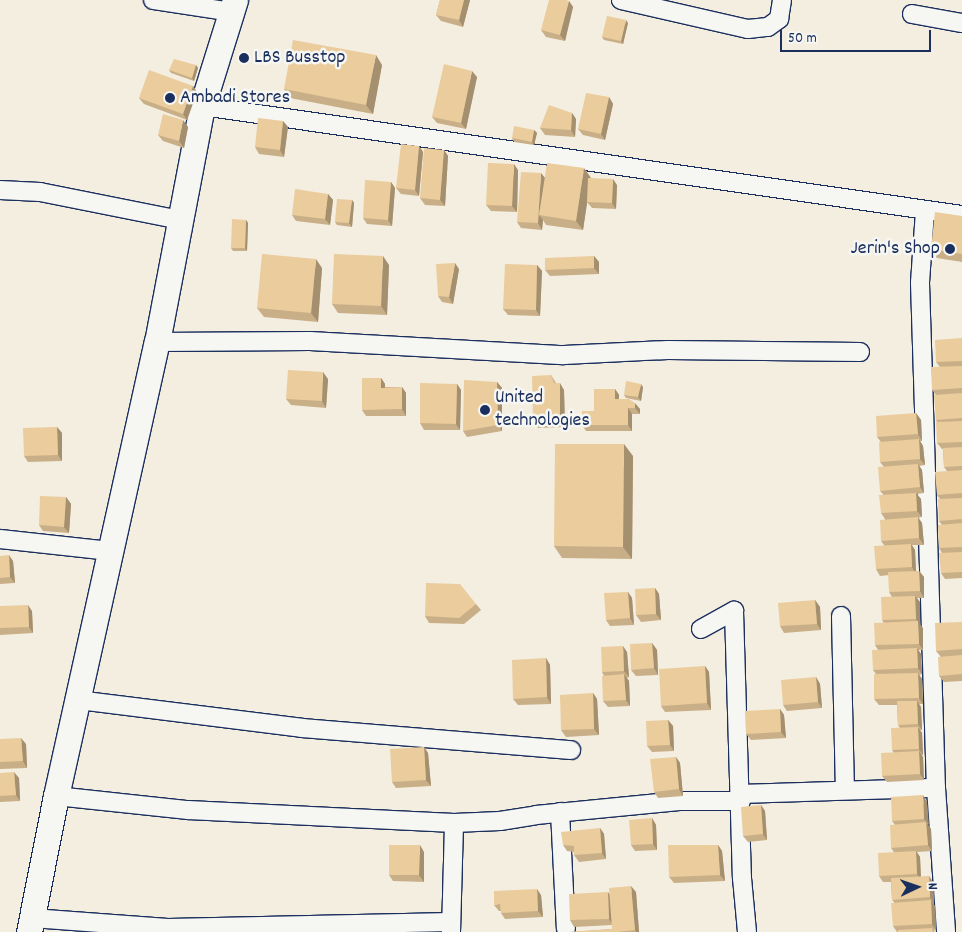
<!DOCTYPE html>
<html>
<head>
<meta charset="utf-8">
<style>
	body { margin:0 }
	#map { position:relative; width:962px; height:932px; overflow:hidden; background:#f4eee1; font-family:Dekko,sans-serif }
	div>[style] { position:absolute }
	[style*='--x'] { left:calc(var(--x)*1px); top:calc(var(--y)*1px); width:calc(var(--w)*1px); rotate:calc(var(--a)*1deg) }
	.roads { filter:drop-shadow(1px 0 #1b2f5e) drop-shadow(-1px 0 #1b2f5e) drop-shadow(0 1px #1b2f5e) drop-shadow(0 -1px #1b2f5e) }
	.minor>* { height:18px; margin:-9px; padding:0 9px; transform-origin:9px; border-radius:9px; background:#f6f6f2 }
	.secondary>* { height:25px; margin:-12.5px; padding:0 12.5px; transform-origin:12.5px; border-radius:12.5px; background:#f6f6f2 }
	.wall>* { inset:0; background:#c9af87 }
	.shaded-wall>* { inset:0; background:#a48f6e }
	.building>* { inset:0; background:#eacc9d }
	.dots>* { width:14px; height:14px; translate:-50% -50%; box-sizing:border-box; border:2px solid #f6f6f2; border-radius:50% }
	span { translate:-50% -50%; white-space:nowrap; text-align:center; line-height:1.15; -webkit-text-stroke:5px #f6f6f2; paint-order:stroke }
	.poi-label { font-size:20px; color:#1b2f5e }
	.left { translate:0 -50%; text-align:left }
	.right { translate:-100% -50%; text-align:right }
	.north { position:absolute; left:892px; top:862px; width:50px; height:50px; -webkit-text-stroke:4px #f6f6f2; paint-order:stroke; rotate:87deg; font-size:14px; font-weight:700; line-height:20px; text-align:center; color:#1b2f5e }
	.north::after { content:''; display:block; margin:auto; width:18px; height:22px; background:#1b2f5e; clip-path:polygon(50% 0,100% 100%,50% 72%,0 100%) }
	.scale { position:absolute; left:780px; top:30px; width:151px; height:22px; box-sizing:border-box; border:2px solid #1b2f5e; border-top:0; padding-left:6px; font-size:15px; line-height:18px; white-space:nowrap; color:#1b2f5e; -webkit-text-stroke:4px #f6f6f2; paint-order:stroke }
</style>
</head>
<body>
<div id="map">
	<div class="roads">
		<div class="minor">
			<div style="--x:153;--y:0;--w:80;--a:8.6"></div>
			<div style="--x:621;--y:0;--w:130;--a:12.9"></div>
			<div style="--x:748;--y:29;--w:20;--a:-6"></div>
			<div style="--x:768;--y:27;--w:14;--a:-36"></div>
			<div style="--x:779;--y:19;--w:19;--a:-81"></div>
			<div style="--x:912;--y:14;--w:51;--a:10.2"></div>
			<div style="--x:202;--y:106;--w:768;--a:8.16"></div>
			<div style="--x:0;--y:190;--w:40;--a:2.9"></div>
			<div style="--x:40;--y:192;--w:143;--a:11.3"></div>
			<div style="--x:925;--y:211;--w:72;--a:94"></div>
			<div style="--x:920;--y:283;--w:505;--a:88.19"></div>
			<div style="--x:936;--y:788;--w:144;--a:86"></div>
			<div style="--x:157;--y:342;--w:153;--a:-0.4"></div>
			<div style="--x:310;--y:341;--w:254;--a:3.2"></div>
			<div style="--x:564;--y:355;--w:104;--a:-2.8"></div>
			<div style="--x:668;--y:350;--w:192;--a:0.6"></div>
			<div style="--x:0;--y:539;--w:111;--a:6.2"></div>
			<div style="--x:841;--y:616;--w:174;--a:88.7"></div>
			<div style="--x:701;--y:629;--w:38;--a:-29"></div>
			<div style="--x:734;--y:611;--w:267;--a:88.3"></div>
			<div style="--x:742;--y:878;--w:54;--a:84.7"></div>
			<div style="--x:78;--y:700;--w:226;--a:7.1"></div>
			<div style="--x:302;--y:728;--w:270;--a:4.7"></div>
			<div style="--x:741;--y:794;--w:195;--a:-1.8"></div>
			<div style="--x:56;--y:796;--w:133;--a:6.1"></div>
			<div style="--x:188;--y:810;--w:266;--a:2.8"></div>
			<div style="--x:454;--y:823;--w:46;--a:-2.5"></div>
			<div style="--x:500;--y:821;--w:36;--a:-9"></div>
			<div style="--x:536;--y:815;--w:144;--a:-5.6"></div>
			<div style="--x:679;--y:801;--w:62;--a:0"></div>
			<div style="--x:560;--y:812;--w:117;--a:87.1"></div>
			<div style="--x:32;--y:918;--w:136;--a:4.2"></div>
			<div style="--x:168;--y:928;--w:283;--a:-1.2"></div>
			<div style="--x:451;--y:932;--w:109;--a:-88.4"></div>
		</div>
		<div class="secondary">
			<div style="--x:29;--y:932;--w:139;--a:-78.8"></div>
			<div style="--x:56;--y:796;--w:465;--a:-77.5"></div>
			<div style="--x:157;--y:342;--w:240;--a:-79.2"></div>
			<div style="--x:202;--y:106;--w:111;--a:-72.7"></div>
		</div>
	</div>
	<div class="wall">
		<div style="clip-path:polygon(440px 0,470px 0,463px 27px,441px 21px,436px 15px)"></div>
		<div style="clip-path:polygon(569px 1px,573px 7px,565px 41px,546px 37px,541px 30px)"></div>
		<div style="clip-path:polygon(628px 23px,623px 44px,604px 40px,602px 37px)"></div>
		<div style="clip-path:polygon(196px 65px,198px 68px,194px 81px,171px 73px,169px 70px)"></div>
		<div style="clip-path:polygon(382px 65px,373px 114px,290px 98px,284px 89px)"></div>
		<div style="clip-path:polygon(477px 77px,466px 129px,437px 123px,432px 117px)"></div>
		<div style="clip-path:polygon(193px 86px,197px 92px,187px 120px,144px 104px,139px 98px)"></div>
		<div style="clip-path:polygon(609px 97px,613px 104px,605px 140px,583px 135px,578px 129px)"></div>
		<div style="clip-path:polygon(572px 113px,576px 119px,575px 137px,545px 135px,540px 128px)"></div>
		<div style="clip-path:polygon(283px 121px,288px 127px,284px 157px,259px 154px,255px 147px)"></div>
		<div style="clip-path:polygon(188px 127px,184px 148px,163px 141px,158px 135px)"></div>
		<div style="clip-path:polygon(534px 130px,537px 133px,534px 145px,514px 142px,512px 138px)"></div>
		<div style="clip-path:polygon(419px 146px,423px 152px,419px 196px,401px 194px,396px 188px)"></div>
		<div style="clip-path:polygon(444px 150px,448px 156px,445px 206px,425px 205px,420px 198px)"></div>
		<div style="clip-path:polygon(518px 170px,517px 212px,491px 211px,486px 205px)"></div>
		<div style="clip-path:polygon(545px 178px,591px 178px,617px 185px,616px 209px,592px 208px,587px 202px,587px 200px,583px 230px,546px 225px,543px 220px,542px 230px,521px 228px,517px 222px)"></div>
		<div style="clip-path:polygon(391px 182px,395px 188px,392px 226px,367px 224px,363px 218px)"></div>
		<div style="clip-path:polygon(328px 194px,333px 200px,330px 225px,296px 221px,292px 215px)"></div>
		<div style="clip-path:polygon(352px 200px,354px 203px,352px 227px,337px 225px,335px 222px)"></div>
		<div style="clip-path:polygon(962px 216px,962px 262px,937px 258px,931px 249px)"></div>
		<div style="clip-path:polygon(246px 220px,248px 223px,247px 251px,233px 251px,231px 248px)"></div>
		<div style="clip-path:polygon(594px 256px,599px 262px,599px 274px,550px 276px,545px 270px)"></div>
		<div style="clip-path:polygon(389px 265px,387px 315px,338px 313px,332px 304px)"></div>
		<div style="clip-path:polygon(537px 265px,542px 271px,540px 316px,508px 315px,503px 309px)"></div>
		<div style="clip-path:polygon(322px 268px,318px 322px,264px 317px,257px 308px)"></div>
		<div style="clip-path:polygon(459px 269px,453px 304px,442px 302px,438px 296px)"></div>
		<div style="clip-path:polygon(962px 338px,962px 578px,945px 579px,941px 573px,942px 553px,939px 548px,942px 525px,939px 521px,940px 499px,937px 495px,947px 471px,944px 467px,943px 449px,942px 449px,937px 443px,937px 422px,936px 420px,936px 395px,932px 390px,940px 367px,936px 362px)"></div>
		<div style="clip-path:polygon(551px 375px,556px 383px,564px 390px,565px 427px,538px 428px,533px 421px)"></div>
		<div style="clip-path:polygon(381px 378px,385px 384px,385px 387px,402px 387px,406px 393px,406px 416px,366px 416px,362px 410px)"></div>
		<div style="clip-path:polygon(328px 379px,326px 408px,291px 405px,286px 399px)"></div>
		<div style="clip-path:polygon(497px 382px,502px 388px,502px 431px,467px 437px,463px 431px)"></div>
		<div style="clip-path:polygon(457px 384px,461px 390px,460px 430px,424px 430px,420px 423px)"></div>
		<div style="clip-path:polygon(643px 387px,641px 401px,626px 398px,624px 395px)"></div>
		<div style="clip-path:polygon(615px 389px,619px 395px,619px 399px,640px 409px,640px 414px,632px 414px,632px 431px,586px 431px,582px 425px)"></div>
		<div style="clip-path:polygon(916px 413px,921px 420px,922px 441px,920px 441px,923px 446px,925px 465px,919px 466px,922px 470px,924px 493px,917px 494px,921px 499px,922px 517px,918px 518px,922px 523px,924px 545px,912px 545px,915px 550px,916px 571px,919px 571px,924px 577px,924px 598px,917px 598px,920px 602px,920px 625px,923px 628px,923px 650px,918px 650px,921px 654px,922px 674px,919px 675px,922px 679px,923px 704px,919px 704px,921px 707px,922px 730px,920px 730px,922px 733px,923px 755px,921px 755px,923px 757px,924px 780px,887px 782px,882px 776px,894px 753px,892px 750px,900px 728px,898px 725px,897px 705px,879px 705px,874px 699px,876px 674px,873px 670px,878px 650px,875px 645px,884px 623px,882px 620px,892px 597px,889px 592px,889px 575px,880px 576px,876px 569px,884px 545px,881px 541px,885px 519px,881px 513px,883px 494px,880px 491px,884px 467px,880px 462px,881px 442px,877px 437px)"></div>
		<div style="clip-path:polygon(57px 427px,62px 433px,62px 461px,28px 462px,24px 456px)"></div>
		<div style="clip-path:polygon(633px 456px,632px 559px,562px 558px,554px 546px)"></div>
		<div style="clip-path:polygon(66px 497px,71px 504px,69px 533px,43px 531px,39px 525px)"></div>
		<div style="clip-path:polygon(0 556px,13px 561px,15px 583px,0 584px)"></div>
		<div style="clip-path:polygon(655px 588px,659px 594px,661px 620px,641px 622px,636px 615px)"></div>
		<div style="clip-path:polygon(628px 592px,632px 598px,634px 625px,610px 626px,606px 620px)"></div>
		<div style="clip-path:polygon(815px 600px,820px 607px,821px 630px,784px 633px,780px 626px)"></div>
		<div style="clip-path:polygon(476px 604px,481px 610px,464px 624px,429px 623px,425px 616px)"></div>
		<div style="clip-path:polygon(0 606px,32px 611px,33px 633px,0 635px)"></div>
		<div style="clip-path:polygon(962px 622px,962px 681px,944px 682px,939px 676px,941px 657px,936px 651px)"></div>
		<div style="clip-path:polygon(652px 643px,657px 650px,658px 675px,636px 676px,631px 670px)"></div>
		<div style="clip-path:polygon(627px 652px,629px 677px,627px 678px,629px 681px,630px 706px,608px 707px,603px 701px,604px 676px,602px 672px)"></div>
		<div style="clip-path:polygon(546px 658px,550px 665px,551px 704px,518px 705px,513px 699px)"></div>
		<div style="clip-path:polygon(705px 666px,709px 672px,711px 710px,665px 712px,661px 706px)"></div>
		<div style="clip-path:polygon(816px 677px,820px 684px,822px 708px,787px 711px,783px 705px)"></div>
		<div style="clip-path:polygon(593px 693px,597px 699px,599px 735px,566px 737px,561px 730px)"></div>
		<div style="clip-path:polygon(780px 709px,784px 715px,786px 738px,751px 740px,746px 734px)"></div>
		<div style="clip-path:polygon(668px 720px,673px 726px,674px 751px,652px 752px,647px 746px)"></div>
		<div style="clip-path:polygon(0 739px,26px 744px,27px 768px,0 769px)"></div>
		<div style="clip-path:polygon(424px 747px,428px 753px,431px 786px,396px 788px,392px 782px)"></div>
		<div style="clip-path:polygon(676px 757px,680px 763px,683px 796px,658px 798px,654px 792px)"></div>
		<div style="clip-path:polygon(0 773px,19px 778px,20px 801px,0 802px)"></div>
		<div style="clip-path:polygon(927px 802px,928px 825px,931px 829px,932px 851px,917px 852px,920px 857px,921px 877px,933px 882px,934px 904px,933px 904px,935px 906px,936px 930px,934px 930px,935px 932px,897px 932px,893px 926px,894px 902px,892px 900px,891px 882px,883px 882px,879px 876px,894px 852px,891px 848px,895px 825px,892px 821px)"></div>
		<div style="clip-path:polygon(761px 805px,765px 811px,767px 840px,748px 842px,743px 836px)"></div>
		<div style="clip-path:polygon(652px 818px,656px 825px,657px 850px,635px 851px,631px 845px)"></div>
		<div style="clip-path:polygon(600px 828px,604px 834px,606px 859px,579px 862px,574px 855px,574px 852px,567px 851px,563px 845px)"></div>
		<div style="clip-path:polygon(718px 845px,722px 851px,725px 881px,674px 883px,669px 877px)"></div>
		<div style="clip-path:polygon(424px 852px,424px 882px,393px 881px,389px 875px)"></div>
		<div style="clip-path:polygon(608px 892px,609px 894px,636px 892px,639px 932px,569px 932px,612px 929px,612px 925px,574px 927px,570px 920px)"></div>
		<div style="clip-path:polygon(541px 895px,543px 917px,505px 919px,501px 913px,501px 911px,499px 911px,494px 905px)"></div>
	</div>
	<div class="shaded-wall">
		<div style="clip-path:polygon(464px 0,470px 0,463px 27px,459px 20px)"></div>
		<div style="clip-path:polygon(569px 1px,573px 7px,565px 41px,560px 35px)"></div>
		<div style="clip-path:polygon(626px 20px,628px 23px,623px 44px,621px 41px)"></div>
		<div style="clip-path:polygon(376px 55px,382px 65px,373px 114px,366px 105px)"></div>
		<div style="clip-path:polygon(196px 65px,198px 68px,194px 81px,192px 78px)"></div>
		<div style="clip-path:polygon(472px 71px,477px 77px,466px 129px,461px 123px)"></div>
		<div style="clip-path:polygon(193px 86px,197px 92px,187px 120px,183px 114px)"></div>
		<div style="clip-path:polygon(609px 97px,613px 104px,605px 140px,601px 134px)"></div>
		<div style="clip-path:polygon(572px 113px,576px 119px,575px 137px,571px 130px)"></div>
		<div style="clip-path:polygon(183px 120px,188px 127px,184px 148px,179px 141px)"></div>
		<div style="clip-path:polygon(283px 121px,288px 127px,284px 157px,280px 150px)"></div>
		<div style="clip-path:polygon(534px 130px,537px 133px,534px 145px,532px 142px)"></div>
		<div style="clip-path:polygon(419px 146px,423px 152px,419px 196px,415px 190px)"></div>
		<div style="clip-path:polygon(444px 150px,448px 156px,445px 206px,440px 200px)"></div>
		<div style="clip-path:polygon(514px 164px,518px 170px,517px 212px,512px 206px)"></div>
		<div style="clip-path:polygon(584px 168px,591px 178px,583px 230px,576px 221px)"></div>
		<div style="clip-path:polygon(541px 173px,546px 179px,539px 215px,543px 220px,542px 230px,538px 223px)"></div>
		<div style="clip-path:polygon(613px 179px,617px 185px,616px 209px,612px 203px)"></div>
		<div style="clip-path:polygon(391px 182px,395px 188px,392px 226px,388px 220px)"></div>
		<div style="clip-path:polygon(328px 194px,333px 200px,330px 225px,325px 219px)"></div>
		<div style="clip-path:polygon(352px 200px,354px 203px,352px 227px,349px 223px)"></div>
		<div style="clip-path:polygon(246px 220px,248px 223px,247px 251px,245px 248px)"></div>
		<div style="clip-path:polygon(383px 256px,389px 265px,387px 315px,381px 306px)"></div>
		<div style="clip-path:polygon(594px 256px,599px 262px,599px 274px,594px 268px)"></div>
		<div style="clip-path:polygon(316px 259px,322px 268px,318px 322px,311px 313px)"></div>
		<div style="clip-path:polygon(455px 263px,459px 269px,453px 304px,449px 297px)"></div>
		<div style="clip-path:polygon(537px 265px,542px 271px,540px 316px,536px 310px)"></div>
		<div style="clip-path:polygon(323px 372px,328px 379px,326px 408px,322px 401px)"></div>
		<div style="clip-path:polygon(381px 378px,385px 384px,385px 394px,381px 388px)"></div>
		<div style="clip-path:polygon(497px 382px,502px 388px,502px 431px,498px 425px)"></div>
		<div style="clip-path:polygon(560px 383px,564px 390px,565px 427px,560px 421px)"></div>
		<div style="clip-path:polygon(457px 384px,461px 390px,460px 430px,456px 424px)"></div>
		<div style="clip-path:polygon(641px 384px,643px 387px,641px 401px,638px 397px)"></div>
		<div style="clip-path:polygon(402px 387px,406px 393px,406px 416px,402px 409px)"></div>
		<div style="clip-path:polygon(615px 389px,619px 395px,619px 405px,615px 399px)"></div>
		<div style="clip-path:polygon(635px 403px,640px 409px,640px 414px,635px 408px)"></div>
		<div style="clip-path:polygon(628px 408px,632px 414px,632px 431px,628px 425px)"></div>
		<div style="clip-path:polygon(916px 413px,921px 420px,922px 441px,918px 434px)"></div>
		<div style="clip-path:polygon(57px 427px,62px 433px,62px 461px,58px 455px)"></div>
		<div style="clip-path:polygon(919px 439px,923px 446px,925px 465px,920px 459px)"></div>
		<div style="clip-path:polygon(624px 444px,633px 456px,632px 559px,623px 547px)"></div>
		<div style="clip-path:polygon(918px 464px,922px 470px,924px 493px,920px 487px)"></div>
		<div style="clip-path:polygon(916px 493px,921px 499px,922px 517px,917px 511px)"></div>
		<div style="clip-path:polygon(66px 497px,71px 504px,69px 533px,64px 527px)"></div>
		<div style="clip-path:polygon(918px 517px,922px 523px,924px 545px,919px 538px)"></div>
		<div style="clip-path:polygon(911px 544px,915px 550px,916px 574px,912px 567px)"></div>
		<div style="clip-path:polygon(9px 555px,13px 561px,15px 583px,10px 577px)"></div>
		<div style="clip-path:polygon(919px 571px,924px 577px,924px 598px,920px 591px)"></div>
		<div style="clip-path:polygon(655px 588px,659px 594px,661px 620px,656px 614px)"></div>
		<div style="clip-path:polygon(628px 592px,632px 598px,634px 625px,630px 618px)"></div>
		<div style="clip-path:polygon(915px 596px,920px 602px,920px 625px,923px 628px,923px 650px,919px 644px,918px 622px,916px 619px)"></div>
		<div style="clip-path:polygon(815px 600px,820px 607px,821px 630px,817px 624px)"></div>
		<div style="clip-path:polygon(28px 605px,32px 611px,33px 633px,29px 627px)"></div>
		<div style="clip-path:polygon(652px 643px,657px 650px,658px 675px,654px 668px)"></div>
		<div style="clip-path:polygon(623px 646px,627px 652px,629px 677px,624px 671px)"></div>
		<div style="clip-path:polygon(917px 648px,921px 654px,922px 674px,918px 668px)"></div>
		<div style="clip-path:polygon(546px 658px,550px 665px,551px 704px,547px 697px)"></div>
		<div style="clip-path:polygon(705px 666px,709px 672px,711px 710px,707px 703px)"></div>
		<div style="clip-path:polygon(918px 673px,922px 679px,923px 704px,919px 698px)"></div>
		<div style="clip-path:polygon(624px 674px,629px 681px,630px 706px,626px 700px)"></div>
		<div style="clip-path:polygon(816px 677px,820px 684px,822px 708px,818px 702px)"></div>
		<div style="clip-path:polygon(593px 693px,597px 699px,599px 735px,594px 729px)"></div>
		<div style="clip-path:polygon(917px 701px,921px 707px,922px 730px,918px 724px)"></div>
		<div style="clip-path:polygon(780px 709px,784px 715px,786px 738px,781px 732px)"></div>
		<div style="clip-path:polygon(668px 720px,673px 726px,674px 751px,670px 745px)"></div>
		<div style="clip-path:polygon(918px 727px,922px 733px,923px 755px,919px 749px)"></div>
		<div style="clip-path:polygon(21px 738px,26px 744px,27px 768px,23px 761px)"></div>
		<div style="clip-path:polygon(424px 747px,428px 753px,431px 786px,426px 780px)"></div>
		<div style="clip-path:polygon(919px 751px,923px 757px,924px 780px,920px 774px)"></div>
		<div style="clip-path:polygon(676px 757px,680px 763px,683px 796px,679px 789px)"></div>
		<div style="clip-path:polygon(14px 772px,19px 778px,20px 801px,16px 795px)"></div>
		<div style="clip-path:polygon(923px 795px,927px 802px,929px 825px,924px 819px)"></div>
		<div style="clip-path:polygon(761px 805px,765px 811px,767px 840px,763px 834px)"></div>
		<div style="clip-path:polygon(652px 818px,656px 825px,657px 850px,653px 844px)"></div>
		<div style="clip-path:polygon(926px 822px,931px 829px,932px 851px,928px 845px)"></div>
		<div style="clip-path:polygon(600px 828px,604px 834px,606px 859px,602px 853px)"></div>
		<div style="clip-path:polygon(420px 845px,424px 852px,424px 882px,419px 875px)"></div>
		<div style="clip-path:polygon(718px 845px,722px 851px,725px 881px,720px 875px)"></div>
		<div style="clip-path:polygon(916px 851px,920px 857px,921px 880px,917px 874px)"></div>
		<div style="clip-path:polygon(929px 876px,933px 882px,934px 904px,930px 897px)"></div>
		<div style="clip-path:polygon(631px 886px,636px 892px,639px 932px,636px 932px,635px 930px)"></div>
		<div style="clip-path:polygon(537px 889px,541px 895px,543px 917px,538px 911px)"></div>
		<div style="clip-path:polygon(608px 892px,612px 899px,613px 925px,609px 919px)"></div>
		<div style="clip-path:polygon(931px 900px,935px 906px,936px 930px,932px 924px)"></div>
	</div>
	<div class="building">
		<div style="clip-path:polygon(440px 0,464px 0,459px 20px,436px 15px)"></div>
		<div style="clip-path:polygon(549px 0,566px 0,569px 1px,560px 35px,541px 30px)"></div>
		<div style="clip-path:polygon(607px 16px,626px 20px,621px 41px,602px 37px)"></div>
		<div style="clip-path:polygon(293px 40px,376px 55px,366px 105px,284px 89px)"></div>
		<div style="clip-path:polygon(174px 59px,196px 65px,192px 78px,169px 70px)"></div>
		<div style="clip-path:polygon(444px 64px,472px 71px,461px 123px,432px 117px)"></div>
		<div style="clip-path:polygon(149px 70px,193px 86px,183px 114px,139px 98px)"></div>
		<div style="clip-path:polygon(586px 93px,609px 97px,601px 134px,578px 129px)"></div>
		<div style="clip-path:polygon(549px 105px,572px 113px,571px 130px,540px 128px)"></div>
		<div style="clip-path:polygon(163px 114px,183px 120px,179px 141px,158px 135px)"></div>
		<div style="clip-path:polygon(258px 118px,283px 121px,280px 150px,255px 147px)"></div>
		<div style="clip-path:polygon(514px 126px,534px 130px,532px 142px,512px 138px)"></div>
		<div style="clip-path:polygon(401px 144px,419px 146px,415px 190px,396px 188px)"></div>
		<div style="clip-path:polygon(424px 148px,444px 150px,440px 200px,420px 198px)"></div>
		<div style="clip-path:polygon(488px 163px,514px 164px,512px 206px,486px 205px)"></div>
		<div style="clip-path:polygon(547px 163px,584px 168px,576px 221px,539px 215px)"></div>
		<div style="clip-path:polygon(521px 172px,541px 173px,538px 223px,517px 222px)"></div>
		<div style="clip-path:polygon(588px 178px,613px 179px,612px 203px,587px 202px)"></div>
		<div style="clip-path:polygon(365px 180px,391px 182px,388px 220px,363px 218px)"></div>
		<div style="clip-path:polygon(295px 189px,328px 194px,325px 219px,292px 215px)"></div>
		<div style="clip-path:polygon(337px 199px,352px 200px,349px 223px,335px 222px)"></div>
		<div style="clip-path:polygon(935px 212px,962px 216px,962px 254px,931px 249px)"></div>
		<div style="clip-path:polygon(232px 219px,246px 220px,245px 248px,231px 248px)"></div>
		<div style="clip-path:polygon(262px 254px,316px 259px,311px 313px,257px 308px)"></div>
		<div style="clip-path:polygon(334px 254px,383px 256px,381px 306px,332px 304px)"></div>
		<div style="clip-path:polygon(594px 256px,594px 268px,545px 270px,545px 258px)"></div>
		<div style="clip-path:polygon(455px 263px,449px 297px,438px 296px,436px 264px)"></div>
		<div style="clip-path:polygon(505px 264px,537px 265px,536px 310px,503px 309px)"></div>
		<div style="clip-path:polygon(962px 338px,962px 361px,936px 362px,935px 340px)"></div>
		<div style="clip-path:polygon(962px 366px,962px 388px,932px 390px,931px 367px)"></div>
		<div style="clip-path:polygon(288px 370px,323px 372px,322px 401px,286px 399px)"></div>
		<div style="clip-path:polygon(551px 375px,554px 383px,560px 383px,560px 421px,533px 421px,532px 376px)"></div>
		<div style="clip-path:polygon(362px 378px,381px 378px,381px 388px,402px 387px,402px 409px,362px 410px)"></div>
		<div style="clip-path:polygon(464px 380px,497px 382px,498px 425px,463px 431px)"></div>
		<div style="clip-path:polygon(626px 381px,641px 384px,638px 397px,624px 395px)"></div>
		<div style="clip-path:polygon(420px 383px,457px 384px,456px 424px,420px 423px)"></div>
		<div style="clip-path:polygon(594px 389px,615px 389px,615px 399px,629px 399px,635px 403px,635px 408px,628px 408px,628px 425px,582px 425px,582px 411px,594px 411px)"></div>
		<div style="clip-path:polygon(962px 393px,962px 418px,936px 420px,934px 395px)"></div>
		<div style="clip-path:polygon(916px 413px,918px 434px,877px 437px,876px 416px)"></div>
		<div style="clip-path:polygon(962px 421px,962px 442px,937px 443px,936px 422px)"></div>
		<div style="clip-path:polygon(57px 427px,58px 455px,24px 456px,23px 428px)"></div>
		<div style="clip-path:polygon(919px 439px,920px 459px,880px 462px,879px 442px)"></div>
		<div style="clip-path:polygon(555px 444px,624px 444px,623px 547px,554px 546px)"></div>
		<div style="clip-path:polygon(962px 447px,962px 466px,944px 467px,943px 448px)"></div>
		<div style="clip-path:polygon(918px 464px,920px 487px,880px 491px,878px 467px)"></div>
		<div style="clip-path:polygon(962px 470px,962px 493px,937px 495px,935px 472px)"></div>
		<div style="clip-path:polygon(916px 493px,917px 511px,881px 513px,879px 495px)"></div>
		<div style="clip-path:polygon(40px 496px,66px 497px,64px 527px,39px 525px)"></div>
		<div style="clip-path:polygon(962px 498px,962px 519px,939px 521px,938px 499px)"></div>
		<div style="clip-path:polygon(918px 517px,919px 538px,881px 541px,880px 520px)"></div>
		<div style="clip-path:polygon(962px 523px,962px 547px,939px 548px,938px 525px)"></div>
		<div style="clip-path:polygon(911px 544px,912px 567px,876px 569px,874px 546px)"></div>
		<div style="clip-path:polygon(962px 552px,962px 572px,941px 573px,939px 553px)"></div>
		<div style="clip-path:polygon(9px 555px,10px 577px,0 578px,0 556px)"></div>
		<div style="clip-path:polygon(919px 571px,920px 591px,889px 592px,888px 572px)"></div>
		<div style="clip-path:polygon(426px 583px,460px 584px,476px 604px,459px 618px,425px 616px)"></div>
		<div style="clip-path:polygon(655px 588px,656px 614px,636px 615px,635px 589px)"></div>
		<div style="clip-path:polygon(628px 592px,630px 618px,606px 620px,604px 593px)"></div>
		<div style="clip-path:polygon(915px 596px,916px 619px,882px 620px,881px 597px)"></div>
		<div style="clip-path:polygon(815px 600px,817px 624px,780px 626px,778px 603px)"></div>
		<div style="clip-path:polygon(28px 605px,29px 627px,0 628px,0 606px)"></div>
		<div style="clip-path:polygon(918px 621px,919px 644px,875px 645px,874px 623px)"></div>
		<div style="clip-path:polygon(962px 622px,962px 649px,936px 651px,935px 623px)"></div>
		<div style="clip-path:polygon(652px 643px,654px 668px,631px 670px,630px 644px)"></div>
		<div style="clip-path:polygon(623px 646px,624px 671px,602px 672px,601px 647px)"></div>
		<div style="clip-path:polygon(917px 648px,918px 668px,873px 670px,872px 650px)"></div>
		<div style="clip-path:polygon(962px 655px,962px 674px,939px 676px,938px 657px)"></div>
		<div style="clip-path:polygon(546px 658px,547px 697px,513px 699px,512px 660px)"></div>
		<div style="clip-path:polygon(705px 666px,707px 703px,661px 706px,659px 669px)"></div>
		<div style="clip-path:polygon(918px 673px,919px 698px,874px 699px,874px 674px)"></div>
		<div style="clip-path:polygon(624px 674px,626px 700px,603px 701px,602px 676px)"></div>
		<div style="clip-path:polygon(816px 677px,818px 702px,783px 705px,781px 680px)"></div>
		<div style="clip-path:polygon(593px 693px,594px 729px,561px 730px,560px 695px)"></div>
		<div style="clip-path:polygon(897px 701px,917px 701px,918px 724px,898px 725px)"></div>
		<div style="clip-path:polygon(780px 709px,781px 732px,746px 734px,745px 711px)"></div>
		<div style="clip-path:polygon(668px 720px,670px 745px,647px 746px,646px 721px)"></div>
		<div style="clip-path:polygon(918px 727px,919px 749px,892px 750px,891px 728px)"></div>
		<div style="clip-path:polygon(21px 738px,23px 761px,0 762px,0 739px)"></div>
		<div style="clip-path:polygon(424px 747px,426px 780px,392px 782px,390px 749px)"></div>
		<div style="clip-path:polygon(919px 751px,920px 774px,882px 776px,881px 753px)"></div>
		<div style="clip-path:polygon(676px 757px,679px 789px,654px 792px,650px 759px)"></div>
		<div style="clip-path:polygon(14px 772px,16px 795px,0 796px,0 773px)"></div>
		<div style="clip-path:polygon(923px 795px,924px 819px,892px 821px,891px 797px)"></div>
		<div style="clip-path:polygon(761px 805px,763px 834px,743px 836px,741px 807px)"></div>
		<div style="clip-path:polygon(652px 818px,653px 844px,631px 845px,629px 820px)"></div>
		<div style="clip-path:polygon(926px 822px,928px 845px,891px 848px,890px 825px)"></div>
		<div style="clip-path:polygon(600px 828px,602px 853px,574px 855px,574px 846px,563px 845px,561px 832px)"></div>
		<div style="clip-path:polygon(389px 845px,420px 845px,419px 875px,389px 875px)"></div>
		<div style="clip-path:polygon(668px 845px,718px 845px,720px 875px,669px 877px)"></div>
		<div style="clip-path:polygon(916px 851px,917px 874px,879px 876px,878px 853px)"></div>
		<div style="clip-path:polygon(929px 876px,930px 897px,892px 900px,891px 878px)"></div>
		<div style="clip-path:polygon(631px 886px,635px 930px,618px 932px,569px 932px,612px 929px,609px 888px)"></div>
		<div style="clip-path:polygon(537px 889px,538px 911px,501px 913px,500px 904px,494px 905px,494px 891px)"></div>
		<div style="clip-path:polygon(608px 892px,609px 919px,570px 920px,569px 894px)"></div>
		<div style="clip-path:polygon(931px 900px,932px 924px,893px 926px,891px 903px)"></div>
		<div style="clip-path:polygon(932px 928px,933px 932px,898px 932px,898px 930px)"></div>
	</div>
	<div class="dots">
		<div style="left:244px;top:58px;background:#1b2f5e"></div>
		<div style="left:170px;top:98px;background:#1b2f5e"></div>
		<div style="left:950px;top:249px;background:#1b2f5e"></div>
		<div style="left:485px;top:410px;background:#1b2f5e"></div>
	</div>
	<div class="poi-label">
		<span class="left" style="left:254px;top:58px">LBS Busstop</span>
		<span class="left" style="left:180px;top:98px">Ambadi Stores</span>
		<span class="right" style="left:940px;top:249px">Jerin's Shop</span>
		<span class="left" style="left:495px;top:410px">United<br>technologies</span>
	</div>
	<div class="north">N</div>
	<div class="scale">50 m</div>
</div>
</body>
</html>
